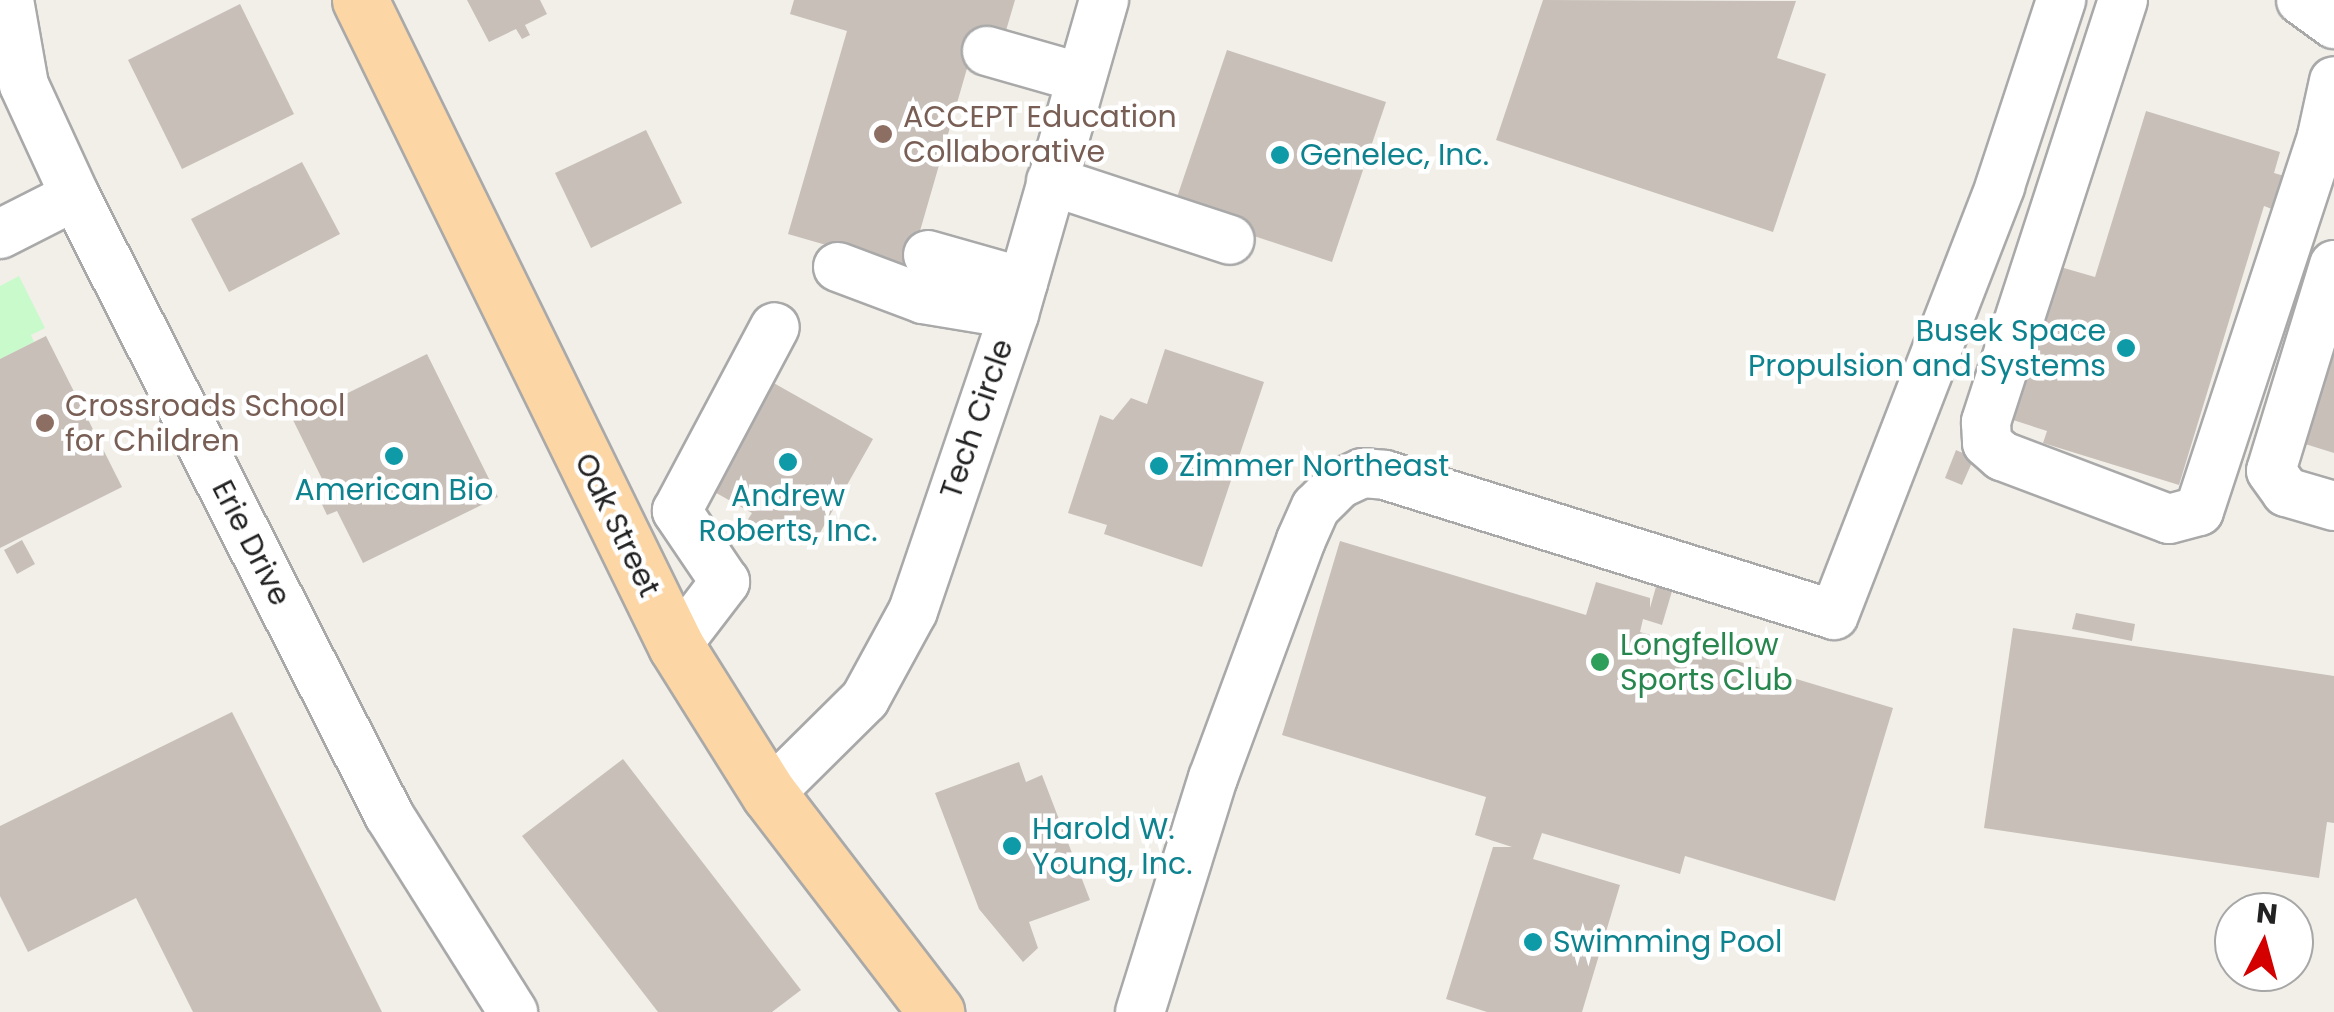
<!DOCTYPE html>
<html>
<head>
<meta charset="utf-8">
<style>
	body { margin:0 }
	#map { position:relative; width:2334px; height:1012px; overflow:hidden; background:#f2efe9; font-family:Poppins,sans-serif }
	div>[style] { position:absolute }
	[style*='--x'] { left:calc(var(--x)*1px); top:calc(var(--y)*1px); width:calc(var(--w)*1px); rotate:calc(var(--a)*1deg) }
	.park>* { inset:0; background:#c8facc }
	.building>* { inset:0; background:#c7bfb8 }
	.roads { filter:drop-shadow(2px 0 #a9a9a9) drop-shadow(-2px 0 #a9a9a9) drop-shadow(0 2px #a9a9a9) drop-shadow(0 -2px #a9a9a9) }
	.minor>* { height:48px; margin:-24px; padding:0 24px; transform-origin:24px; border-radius:24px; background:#fff }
	.major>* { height:55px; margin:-27.5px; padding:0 27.5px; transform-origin:27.5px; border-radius:27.5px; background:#fcd6a4 }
	.dots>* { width:28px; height:28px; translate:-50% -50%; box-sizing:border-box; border:5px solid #fff; border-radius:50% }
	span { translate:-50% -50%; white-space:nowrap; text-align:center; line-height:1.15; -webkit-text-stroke:9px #fff; paint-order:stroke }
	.education-label { font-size:30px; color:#785e54 }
	.left { translate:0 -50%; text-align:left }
	.culture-label { font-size:30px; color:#0d838f }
	.right { translate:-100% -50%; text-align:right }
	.street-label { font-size:30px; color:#222 }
	.leisure-label { font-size:30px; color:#27864d }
	.north { position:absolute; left:2214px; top:892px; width:100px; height:100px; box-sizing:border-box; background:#fff; border:2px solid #a7a7a7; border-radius:50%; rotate:6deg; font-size:28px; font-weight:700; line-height:40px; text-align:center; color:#222 }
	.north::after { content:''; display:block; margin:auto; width:35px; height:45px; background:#d40000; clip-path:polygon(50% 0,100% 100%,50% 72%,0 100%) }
</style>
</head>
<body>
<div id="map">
	<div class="park">
		<div style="clip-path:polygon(19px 276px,45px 328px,31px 335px,34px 342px,0 359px,0 286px)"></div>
	</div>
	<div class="building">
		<div style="clip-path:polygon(467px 0,540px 0,547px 14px,525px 25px,530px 35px,522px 39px,516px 29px,489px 42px)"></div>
		<div style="clip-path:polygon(794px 0,1015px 0,1005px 34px,979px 27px,909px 269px,788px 234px,847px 31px,790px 14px)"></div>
		<div style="clip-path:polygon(1543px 0,1796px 1px,1777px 58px,1826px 74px,1773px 232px,1496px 140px)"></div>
		<div style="clip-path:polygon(240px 4px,294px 114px,182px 169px,128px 60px)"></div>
		<div style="clip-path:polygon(1227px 50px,1386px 102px,1332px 262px,1173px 209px)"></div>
		<div style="clip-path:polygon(2146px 111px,2280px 152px,2274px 173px,2288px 177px,2277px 211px,2264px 206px,2179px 485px,2043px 443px,2047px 431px,2010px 419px,2057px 266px,2095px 277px)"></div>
		<div style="clip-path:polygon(646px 130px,682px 203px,591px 248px,555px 173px)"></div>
		<div style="clip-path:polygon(302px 162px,340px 234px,229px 292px,191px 219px)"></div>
		<div style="clip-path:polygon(46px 336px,122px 487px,0 548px,0 359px)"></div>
		<div style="clip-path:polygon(2334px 345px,2334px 453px,2302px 443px)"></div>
		<div style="clip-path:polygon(1165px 349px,1264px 382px,1202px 567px,1104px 534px,1107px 525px,1068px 513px,1100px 415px,1113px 420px,1131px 398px,1147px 404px)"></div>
		<div style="clip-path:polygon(427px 354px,498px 497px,363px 563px,337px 511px,327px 515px,318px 496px,328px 491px,293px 420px)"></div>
		<div style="clip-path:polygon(763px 377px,873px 439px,812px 547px,768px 522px,764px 530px,747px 521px,752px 513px,702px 485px)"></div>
		<div style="clip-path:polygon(1956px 450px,1974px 458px,1962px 485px,1945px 478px)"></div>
		<div style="clip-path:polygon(22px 540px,35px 564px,17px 574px,4px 550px)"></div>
		<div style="clip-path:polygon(1340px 541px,1586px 615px,1596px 582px,1650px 598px,1650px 608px,1659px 576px,1675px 581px,1662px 625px,1643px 619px,1640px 632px,1893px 708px,1835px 901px,1685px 856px,1680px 874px,1542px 833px,1533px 859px,1620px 885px,1582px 1012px,1487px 1012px,1446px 999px,1493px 847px,1512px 847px,1475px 835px,1486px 797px,1282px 735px)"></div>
		<div style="clip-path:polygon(2076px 613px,2135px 624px,2132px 641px,2072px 629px)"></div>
		<div style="clip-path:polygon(2013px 628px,2334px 676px,2334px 823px,2327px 822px,2319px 878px,1984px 828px)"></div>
		<div style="clip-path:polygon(232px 712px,288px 823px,382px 1012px,193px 1012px,136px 898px,28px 952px,0 896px,0 826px)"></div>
		<div style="clip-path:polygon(623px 759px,801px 990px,772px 1012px,658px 1012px,522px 836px)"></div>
		<div style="clip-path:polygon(1019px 762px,1026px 782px,1042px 775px,1090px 900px,1029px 922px,1038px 948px,1023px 962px,979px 909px,935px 793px)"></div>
	</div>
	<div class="roads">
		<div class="minor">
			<div style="--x:9;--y:0;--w:86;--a:80"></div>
			<div style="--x:24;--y:85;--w:122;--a:65.3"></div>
			<div style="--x:75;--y:196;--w:694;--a:63.1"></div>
			<div style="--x:389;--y:815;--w:233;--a:57.8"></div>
			<div style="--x:2123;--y:0;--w:444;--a:108"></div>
			<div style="--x:1986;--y:422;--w:21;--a:87"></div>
			<div style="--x:1987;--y:443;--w:20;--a:41"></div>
			<div style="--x:2002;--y:456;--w:178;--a:20.7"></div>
			<div style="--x:2169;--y:519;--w:31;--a:-15"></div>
			<div style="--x:2199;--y:511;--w:395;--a:-71.8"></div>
			<div style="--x:2322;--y:136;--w:56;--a:-77.7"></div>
			<div style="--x:2301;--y:0;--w:41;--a:36"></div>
			<div style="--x:987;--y:51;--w:95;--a:15.9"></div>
			<div style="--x:1051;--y:181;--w:188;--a:18.2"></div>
			<div style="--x:0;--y:234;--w:84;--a:-26.9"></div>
			<div style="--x:928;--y:255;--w:99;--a:15.9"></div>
			<div style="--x:2334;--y:265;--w:215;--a:107"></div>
			<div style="--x:2271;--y:471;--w:26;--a:54"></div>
			<div style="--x:2286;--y:492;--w:50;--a:16.3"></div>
			<div style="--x:838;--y:267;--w:91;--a:20.6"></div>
			<div style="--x:923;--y:299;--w:92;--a:9.4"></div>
			<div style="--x:676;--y:646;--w:81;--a:-52.6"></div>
			<div style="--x:725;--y:582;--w:86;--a:-124.1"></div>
			<div style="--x:677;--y:511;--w:208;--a:-62"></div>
			<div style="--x:769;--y:794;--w:135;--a:-44.7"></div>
			<div style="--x:865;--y:699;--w:100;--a:-61.4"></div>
			<div style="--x:913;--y:611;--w:314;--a:-71.2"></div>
			<div style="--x:1014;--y:314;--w:327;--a:-74"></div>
			<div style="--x:1140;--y:1012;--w:245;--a:-72.7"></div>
			<div style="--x:1213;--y:778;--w:254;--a:-69.7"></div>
			<div style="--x:1301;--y:540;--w:36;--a:-66"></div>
			<div style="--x:1316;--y:507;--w:33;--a:-45"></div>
			<div style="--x:1339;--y:484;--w:26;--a:-25"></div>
			<div style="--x:1363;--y:473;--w:22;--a:5"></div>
			<div style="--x:1385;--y:475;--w:470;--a:17.3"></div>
			<div style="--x:1834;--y:615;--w:460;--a:-68.8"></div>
			<div style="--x:2000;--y:186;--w:196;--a:-71.8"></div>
		</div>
		<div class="major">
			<div style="--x:360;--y:0;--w:719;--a:63.93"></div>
			<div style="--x:676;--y:646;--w:175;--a:57.9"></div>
			<div style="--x:769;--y:794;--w:275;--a:52.5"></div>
		</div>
	</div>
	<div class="dots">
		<div style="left:883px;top:134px;background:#8d6e63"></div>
		<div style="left:1280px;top:155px;background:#0f9aa8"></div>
		<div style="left:2126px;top:348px;background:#0f9aa8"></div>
		<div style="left:45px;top:423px;background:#8d6e63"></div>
		<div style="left:394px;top:456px;background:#0f9aa8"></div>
		<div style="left:788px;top:462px;background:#0f9aa8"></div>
		<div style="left:1159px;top:466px;background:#0f9aa8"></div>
		<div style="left:1600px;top:662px;background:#2e9e5b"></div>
		<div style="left:1012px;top:846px;background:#0f9aa8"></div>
		<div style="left:1533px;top:942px;background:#0f9aa8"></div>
	</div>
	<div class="education-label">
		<span class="left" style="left:903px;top:134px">ACCEPT Education<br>Collaborative</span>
		<span class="left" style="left:65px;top:423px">Crossroads School<br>for Children</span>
	</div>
	<div class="culture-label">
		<span class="left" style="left:1300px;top:155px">Genelec, Inc.</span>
		<span class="right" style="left:2106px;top:348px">Busek Space<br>Propulsion and Systems</span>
		<span class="left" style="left:1179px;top:466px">Zimmer Northeast</span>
		<span style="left:394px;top:490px">American Bio</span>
		<span style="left:788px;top:513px">Andrew<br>Roberts, Inc.</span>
		<span class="left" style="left:1032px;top:846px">Harold W.<br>Young, Inc.</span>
		<span class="left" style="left:1553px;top:942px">Swimming Pool</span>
	</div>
	<div class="street-label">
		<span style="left:977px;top:419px;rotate:-71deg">Tech Circle</span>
		<span style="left:617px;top:525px;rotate:64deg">Oak Street</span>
		<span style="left:251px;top:543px;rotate:63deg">Erie Drive</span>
	</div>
	<div class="leisure-label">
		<span class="left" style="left:1620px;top:662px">Longfellow<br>Sports Club</span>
	</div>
	<div class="north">N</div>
</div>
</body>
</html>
